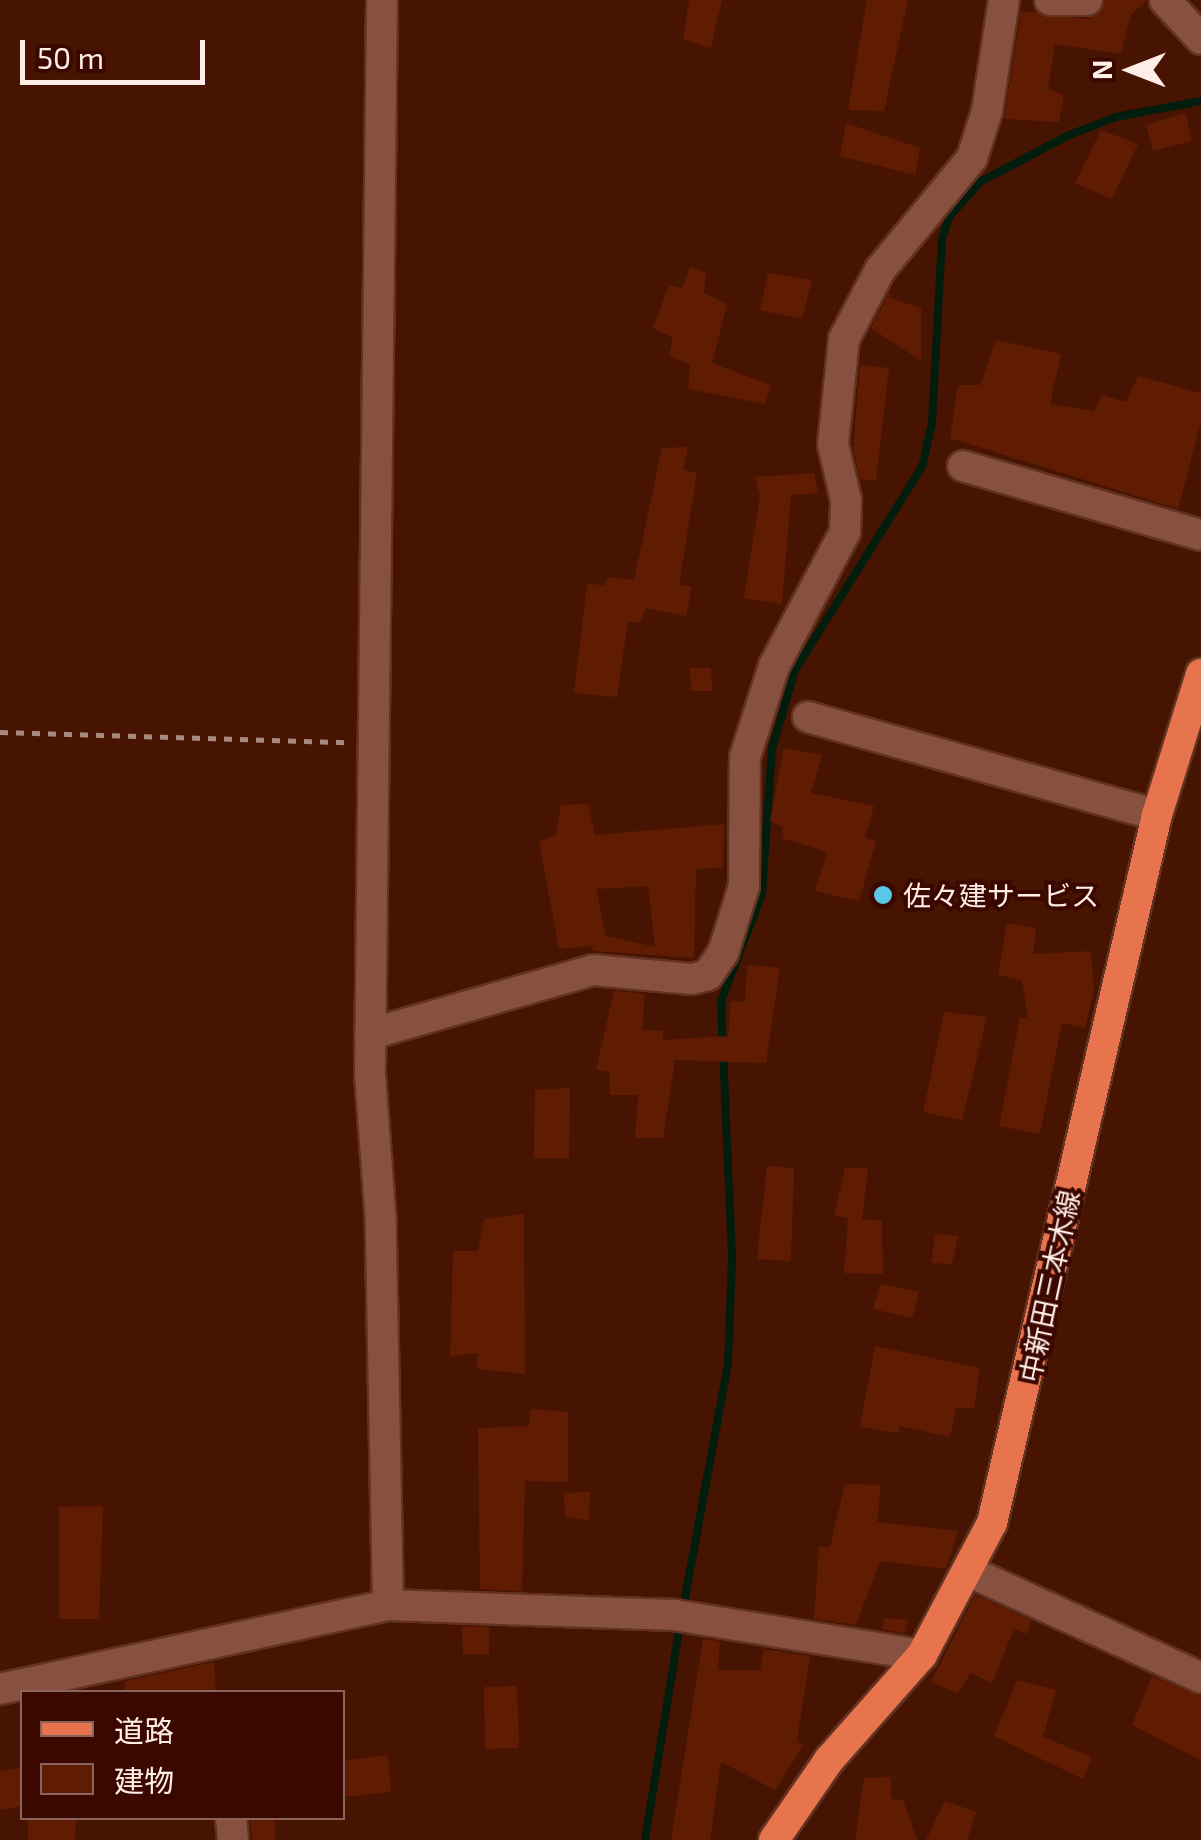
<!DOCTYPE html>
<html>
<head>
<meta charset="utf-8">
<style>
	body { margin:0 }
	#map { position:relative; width:1201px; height:1840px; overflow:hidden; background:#471402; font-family:"Exo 2","Noto Sans JP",sans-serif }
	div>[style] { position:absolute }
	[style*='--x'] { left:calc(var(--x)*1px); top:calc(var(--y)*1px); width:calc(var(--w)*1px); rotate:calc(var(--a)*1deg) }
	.stream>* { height:8px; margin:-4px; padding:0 4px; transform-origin:4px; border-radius:4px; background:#001d0e }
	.building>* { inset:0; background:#601c02 }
	.path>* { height:5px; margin-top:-2.5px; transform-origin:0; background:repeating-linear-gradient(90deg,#a9887d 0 8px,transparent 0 16px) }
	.roads { filter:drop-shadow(2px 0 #613222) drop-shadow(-2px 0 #613222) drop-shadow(0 2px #613222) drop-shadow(0 -2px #613222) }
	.minor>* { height:30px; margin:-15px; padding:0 15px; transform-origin:15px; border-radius:15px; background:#88503e }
	.major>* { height:30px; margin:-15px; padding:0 15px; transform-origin:15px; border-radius:15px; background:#e8744e }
	.dots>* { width:28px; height:28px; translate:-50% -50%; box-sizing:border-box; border:5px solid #3b0800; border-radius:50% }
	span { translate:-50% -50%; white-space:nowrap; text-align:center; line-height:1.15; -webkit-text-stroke:8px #3b0800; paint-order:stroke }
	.poi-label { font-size:28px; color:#ffede7 }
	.left { translate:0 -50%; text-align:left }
	.street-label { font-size:28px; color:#ffede7 }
	.legend { position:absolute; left:20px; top:1690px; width:325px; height:130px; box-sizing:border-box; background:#3b0800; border:2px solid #89645c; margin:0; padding:12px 18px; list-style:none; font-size:30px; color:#ffede7 }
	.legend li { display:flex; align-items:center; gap:20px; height:50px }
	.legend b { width:50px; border:2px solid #89645c }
	.north { position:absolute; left:1081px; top:20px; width:100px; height:100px; -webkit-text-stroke:8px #3b0800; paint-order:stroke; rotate:270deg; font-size:28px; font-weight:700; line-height:40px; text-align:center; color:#ffede7 }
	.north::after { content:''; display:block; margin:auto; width:35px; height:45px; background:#ffede7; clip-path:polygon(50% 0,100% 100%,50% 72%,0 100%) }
	.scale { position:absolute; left:20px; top:40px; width:185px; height:45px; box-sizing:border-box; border:5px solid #ffede7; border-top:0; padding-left:12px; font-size:30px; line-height:35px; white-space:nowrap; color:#ffede7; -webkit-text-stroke:8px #3b0800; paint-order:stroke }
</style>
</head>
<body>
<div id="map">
	<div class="stream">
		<div style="--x:683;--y:1609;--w:250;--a:-79.6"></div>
		<div style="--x:728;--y:1363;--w:106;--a:-87.8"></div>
		<div style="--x:732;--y:1257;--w:256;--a:-92.5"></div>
		<div style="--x:721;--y:1001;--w:115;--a:-69"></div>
		<div style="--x:762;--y:894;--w:145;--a:-86.1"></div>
		<div style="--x:772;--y:749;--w:82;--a:-73.8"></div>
		<div style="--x:795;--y:670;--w:239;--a:-58"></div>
		<div style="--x:922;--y:467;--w:45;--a:-77.2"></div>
		<div style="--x:932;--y:423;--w:184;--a:-86.9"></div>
		<div style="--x:942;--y:239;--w:23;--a:-72"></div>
		<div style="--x:949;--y:217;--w:47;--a:-48.5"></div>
		<div style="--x:980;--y:182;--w:98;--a:-27.9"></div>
		<div style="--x:1067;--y:136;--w:53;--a:-21.2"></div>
		<div style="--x:1116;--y:117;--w:86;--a:-10.7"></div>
		<div style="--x:645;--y:1840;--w:220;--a:-80.8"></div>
	</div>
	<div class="building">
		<div style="clip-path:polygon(689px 0,722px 0,711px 48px,683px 39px)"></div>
		<div style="clip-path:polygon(867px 0,908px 0,884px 111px,848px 110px)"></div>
		<div style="clip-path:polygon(1106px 0,1147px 0,1131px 15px,1121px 54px,1055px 44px,1048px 89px,1064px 95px,1059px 122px,1004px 119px,1021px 11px,1088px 19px)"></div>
		<div style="clip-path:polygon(1185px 113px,1192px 141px,1153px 151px,1146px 125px)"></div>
		<div style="clip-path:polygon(846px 123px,920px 148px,915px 175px,840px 156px)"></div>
		<div style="clip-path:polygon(1101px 130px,1138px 144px,1112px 199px,1075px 183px)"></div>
		<div style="clip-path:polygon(690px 267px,706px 273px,704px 293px,727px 304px,712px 363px,771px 385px,765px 404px,688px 389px,690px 364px,669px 356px,673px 338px,653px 328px,669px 285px,682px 288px)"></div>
		<div style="clip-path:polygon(768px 273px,812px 280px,802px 319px,760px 310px)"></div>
		<div style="clip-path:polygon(890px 291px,890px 298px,921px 308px,921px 361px,871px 328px)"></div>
		<div style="clip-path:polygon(996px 340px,1061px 354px,1050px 404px,1094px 411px,1102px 395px,1126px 402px,1138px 376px,1201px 393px,1201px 422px,1178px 509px,950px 438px,958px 385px,980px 385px)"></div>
		<div style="clip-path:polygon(860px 365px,889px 368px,876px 481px,860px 479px,853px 448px)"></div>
		<div style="clip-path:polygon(688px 447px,683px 470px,697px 473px,679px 585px,692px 587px,686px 616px,646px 608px,640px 623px,628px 621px,617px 697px,574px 693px,587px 583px,605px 586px,608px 577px,634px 580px,662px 448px)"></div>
		<div style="clip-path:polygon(814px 473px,818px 493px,791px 495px,782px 604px,744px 598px,760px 496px,755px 477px)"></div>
		<div style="clip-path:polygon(690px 668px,711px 668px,712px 691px,691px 691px)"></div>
		<div style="clip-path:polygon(784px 748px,822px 755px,811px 793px,874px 806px,865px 838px,876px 841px,859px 901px,815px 891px,827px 852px,782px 838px,783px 827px,770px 821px)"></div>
		<div style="clip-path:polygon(evenodd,588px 804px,595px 835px,724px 824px,723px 868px,696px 869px,694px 958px,593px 951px,592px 946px,559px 949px,539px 842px,556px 835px,561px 805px,588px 804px,648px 886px,655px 947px,606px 936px,596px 889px,648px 886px)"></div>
		<div style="clip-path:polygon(1007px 923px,1036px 928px,1033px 954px,1091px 951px,1094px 991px,1085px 1028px,1062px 1023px,1040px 1134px,999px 1126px,1020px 1017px,1028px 1019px,1022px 980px,998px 975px)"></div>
		<div style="clip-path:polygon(747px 965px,780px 968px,766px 1063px,675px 1060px,663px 1138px,635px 1138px,638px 1095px,610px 1095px,610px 1072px,596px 1070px,614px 991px,645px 994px,642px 1030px,663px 1031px,663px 1040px,728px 1036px,731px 1001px,745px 1002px)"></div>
		<div style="clip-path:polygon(944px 1012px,987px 1017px,962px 1120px,923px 1112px)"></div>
		<div style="clip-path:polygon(570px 1088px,569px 1158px,534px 1158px,535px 1090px)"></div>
		<div style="clip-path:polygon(767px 1166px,794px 1168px,791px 1261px,757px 1259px)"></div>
		<div style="clip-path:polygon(845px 1168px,868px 1168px,862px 1219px,882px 1221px,883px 1274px,844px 1273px,848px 1218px,834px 1215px)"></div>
		<div style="clip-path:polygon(524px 1214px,525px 1374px,477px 1369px,478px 1353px,450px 1356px,453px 1251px,478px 1251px,484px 1219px)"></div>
		<div style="clip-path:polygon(935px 1234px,958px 1236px,952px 1264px,931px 1263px)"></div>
		<div style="clip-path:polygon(880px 1284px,919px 1292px,912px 1318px,873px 1309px)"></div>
		<div style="clip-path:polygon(875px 1346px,980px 1368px,974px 1408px,956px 1408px,950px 1437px,900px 1426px,899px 1433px,860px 1427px)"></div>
		<div style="clip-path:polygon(531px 1409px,568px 1412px,568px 1482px,525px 1481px,522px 1591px,480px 1589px,478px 1428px,529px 1426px)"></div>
		<div style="clip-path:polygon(845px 1484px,881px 1485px,877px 1522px,958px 1531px,946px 1569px,880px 1561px,856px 1625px,814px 1619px,819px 1547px,830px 1547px)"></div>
		<div style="clip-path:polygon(590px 1492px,589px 1520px,565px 1517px,564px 1493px)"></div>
		<div style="clip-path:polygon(103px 1506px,99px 1619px,59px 1619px,59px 1507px)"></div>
		<div style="clip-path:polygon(975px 1595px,1031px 1620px,1027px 1634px,1014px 1629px,992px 1683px,971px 1673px,958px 1693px,931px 1682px)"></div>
		<div style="clip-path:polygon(884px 1618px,908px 1620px,905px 1633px,882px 1630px)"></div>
		<div style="clip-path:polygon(462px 1626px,489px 1627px,489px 1654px,463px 1654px)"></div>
		<div style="clip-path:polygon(703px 1639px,720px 1641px,718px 1670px,760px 1670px,764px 1649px,810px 1656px,797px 1741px,803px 1746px,775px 1790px,721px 1762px,710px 1840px,671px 1840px)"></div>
		<div style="clip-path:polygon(214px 1662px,216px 1692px,125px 1692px,125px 1681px)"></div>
		<div style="clip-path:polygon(1152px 1676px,1201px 1696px,1201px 1760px,1132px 1725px)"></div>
		<div style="clip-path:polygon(1017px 1680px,1056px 1690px,1043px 1737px,1092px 1757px,1083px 1779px,994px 1736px)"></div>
		<div style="clip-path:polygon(517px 1686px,519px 1748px,485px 1749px,484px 1687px)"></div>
		<div style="clip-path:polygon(388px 1755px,391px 1792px,342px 1797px,342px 1761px)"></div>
		<div style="clip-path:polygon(22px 1767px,22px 1806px,0 1810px,0 1771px)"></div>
		<div style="clip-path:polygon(891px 1777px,891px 1799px,903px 1800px,917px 1840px,855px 1840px,864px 1778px)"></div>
		<div style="clip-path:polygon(945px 1801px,976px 1812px,967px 1840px,926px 1840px)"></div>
		<div style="clip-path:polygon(28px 1818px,76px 1818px,75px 1840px,28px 1840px)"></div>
		<div style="clip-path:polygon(250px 1818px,275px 1818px,275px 1840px,252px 1840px)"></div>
	</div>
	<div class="path">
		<div style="--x:0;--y:732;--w:347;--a:1.7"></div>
	</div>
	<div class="roads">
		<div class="minor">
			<div style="--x:1050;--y:0;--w:37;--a:0"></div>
			<div style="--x:1165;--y:0;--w:53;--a:47.3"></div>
			<div style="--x:963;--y:466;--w:248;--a:16.2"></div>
			<div style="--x:808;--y:717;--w:362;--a:15.7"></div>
			<div style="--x:370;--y:1034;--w:232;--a:-16"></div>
			<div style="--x:593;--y:970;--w:99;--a:5.2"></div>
			<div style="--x:692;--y:979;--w:16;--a:-14"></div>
			<div style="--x:708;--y:975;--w:27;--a:-56"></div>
			<div style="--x:723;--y:953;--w:70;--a:-72.6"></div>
			<div style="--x:744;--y:886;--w:129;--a:-89.6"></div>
			<div style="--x:745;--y:757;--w:96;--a:-72.3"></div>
			<div style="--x:774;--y:666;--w:152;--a:-62.1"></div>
			<div style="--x:845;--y:532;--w:32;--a:-88"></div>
			<div style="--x:846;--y:500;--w:57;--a:-103.1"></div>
			<div style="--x:833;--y:444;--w:106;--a:-84"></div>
			<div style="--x:844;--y:339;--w:78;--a:-62.4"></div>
			<div style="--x:880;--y:270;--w:145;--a:-50.6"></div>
			<div style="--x:972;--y:158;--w:49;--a:-72.3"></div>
			<div style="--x:987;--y:111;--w:112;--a:-81.3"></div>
			<div style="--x:970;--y:1572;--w:254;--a:24.6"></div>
			<div style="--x:388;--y:1605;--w:286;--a:2"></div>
			<div style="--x:674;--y:1615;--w:251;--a:9.2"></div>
			<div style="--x:0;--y:1689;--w:397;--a:-12.2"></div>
			<div style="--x:388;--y:1605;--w:381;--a:-91.1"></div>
			<div style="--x:381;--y:1224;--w:151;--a:-94.2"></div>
			<div style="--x:370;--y:1073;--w:1073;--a:-89.36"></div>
			<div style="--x:231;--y:1818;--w:22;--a:85"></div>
		</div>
		<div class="major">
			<div style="--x:774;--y:1840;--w:97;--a:-55.5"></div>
			<div style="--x:829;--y:1760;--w:140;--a:-48.5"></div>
			<div style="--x:922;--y:1655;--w:149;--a:-62.1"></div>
			<div style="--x:992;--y:1523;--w:727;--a:-76.88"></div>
			<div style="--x:1157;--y:815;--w:148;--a:-72.7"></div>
		</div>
	</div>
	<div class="dots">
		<div style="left:883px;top:895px;background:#5ac8e6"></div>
	</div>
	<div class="poi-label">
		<span class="left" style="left:903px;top:895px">佐々建サービス</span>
	</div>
	<div class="street-label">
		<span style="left:1049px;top:1286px;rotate:-78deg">中新田三本木線</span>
	</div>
	<ul class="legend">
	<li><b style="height:12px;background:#e8744e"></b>道路</li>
	<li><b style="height:28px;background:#601c02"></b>建物</li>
	</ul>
	<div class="north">N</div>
	<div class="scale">50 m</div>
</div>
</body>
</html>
